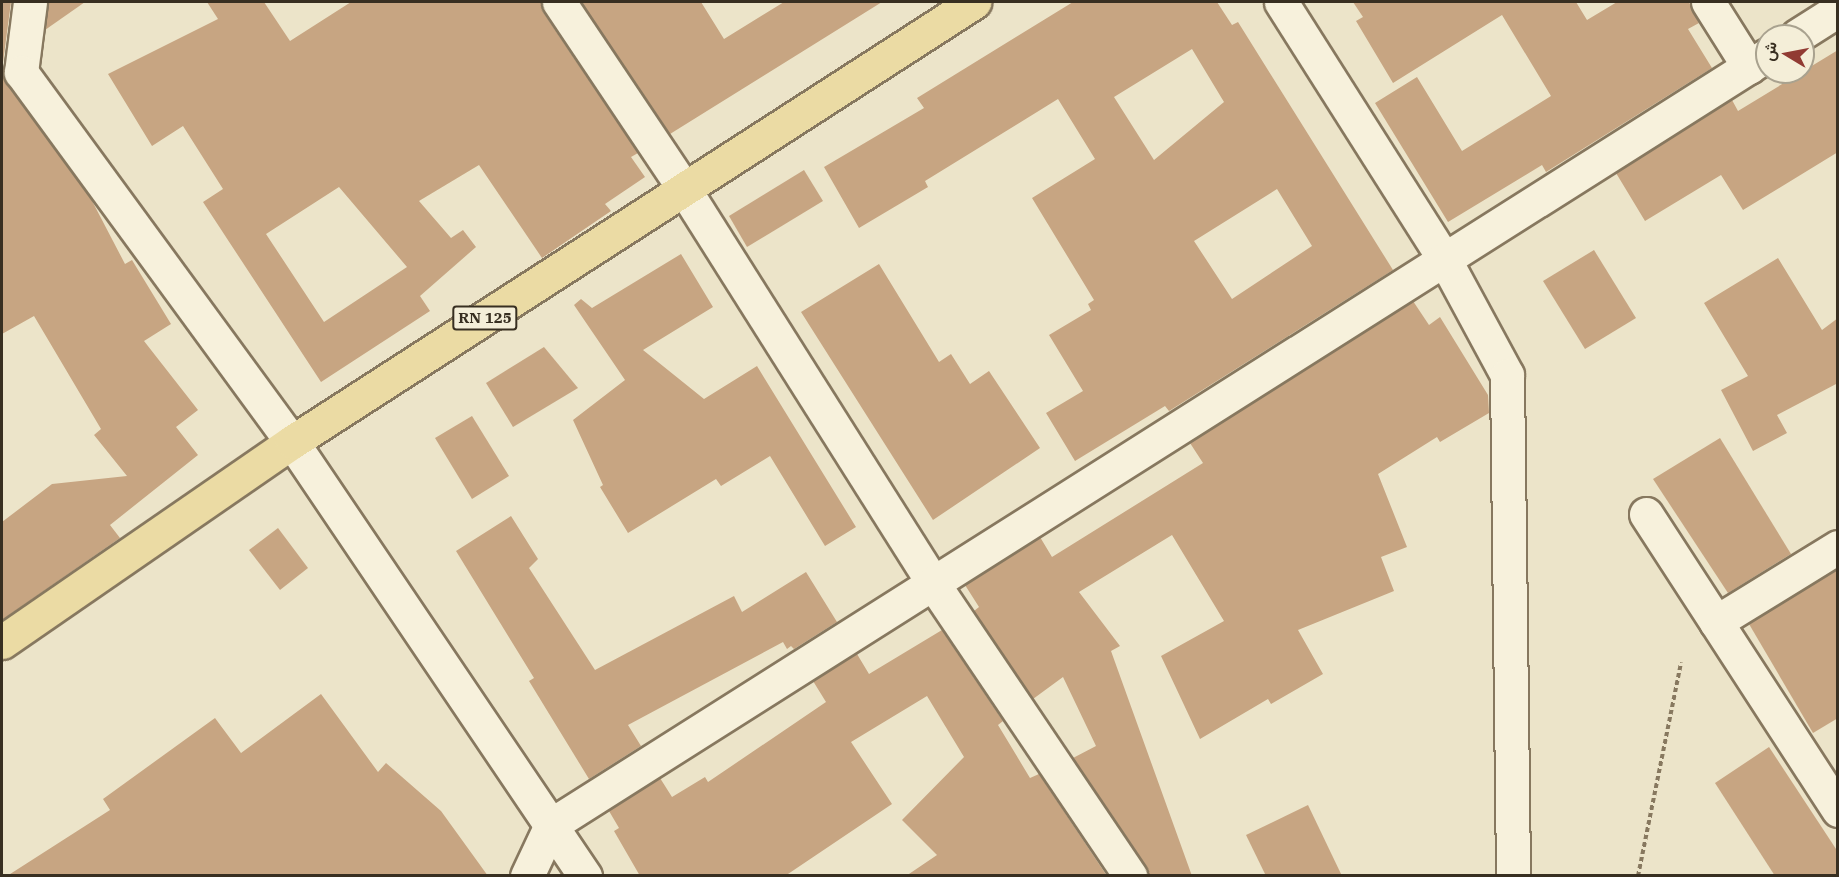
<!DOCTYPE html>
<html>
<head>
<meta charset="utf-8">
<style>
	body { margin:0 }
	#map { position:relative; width:1839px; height:877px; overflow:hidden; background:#ece4c9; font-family:"IBM Plex Serif",Vazirmatn,serif }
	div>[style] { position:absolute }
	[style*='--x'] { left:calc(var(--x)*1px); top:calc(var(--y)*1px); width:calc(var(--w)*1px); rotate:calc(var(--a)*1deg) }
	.building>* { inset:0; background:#c7a582 }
	.path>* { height:4px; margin-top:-2px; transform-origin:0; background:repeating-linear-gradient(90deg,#87785f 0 4.5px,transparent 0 7.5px) }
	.roads { filter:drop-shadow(2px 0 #87785f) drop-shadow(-2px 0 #87785f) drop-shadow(0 2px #87785f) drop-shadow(0 -2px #87785f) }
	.minor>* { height:33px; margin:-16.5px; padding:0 16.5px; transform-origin:16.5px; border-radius:16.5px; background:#f7f1dc }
	.major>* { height:33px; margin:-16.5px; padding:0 16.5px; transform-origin:16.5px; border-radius:16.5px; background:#ebdba4 }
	span { translate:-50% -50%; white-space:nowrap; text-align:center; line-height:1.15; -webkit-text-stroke:6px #f4eed8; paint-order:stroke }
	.shield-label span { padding:2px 4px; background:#f4eed8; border:2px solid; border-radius:4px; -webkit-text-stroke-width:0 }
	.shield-label { font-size:15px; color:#382f21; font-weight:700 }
	.frame { position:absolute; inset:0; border:3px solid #382f21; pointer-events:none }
	.north { position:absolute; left:1755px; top:24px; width:60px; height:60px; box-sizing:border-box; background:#f4eed8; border:2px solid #a9a28f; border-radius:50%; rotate:280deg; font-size:16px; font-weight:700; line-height:24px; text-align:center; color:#382f21 }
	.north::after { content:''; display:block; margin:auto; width:21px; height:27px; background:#913b33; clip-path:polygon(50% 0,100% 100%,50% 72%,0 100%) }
</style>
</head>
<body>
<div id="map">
	<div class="building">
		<div style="clip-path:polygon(2px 2px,11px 2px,2px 70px,6px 83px,90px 197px,125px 264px,132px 260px,171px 324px,144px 341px,198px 410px,176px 427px,198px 455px,110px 525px,120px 538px,2px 620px,2px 522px,52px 484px,127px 476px,94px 435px,101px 429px,34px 316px,2px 334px)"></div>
		<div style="clip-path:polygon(48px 2px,85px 2px,45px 30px)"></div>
		<div style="clip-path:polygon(evenodd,207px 2px,264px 2px,290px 41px,351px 2px,541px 2px,543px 12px,638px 153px,631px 157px,645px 177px,605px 204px,611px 211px,542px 258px,479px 165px,419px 201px,451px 238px,463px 230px,476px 247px,420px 296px,430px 311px,321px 382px,203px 202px,223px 189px,183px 126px,152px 146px,108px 74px,218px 19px,207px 2px,339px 187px,407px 267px,324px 322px,266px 234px,339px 187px)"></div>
		<div style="clip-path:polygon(581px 2px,701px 2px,724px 39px,784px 2px,882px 2px,670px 134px)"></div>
		<div style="clip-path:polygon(evenodd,1073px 2px,1217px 2px,1232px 25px,1238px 22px,1393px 270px,1169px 411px,1165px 406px,1075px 461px,1046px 413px,1083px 391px,1049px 335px,1091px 310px,1088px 304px,1094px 300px,1032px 198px,1095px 159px,1058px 99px,925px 181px,928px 187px,859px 228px,824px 167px,924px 108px,917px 98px,1073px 2px,1192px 49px,1224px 102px,1154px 160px,1114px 97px,1192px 49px,1073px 2px,1277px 189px,1312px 246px,1232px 299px,1194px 241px,1277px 189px)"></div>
		<div style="clip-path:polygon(1353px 2px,1576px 2px,1587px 20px,1617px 2px,1689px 2px,1699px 23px,1688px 29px,1712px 68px,1546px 172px,1542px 165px,1448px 222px,1375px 103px,1417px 77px,1462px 151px,1551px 96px,1502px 15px,1393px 83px,1356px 21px,1363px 17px)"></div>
		<div style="clip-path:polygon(1838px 50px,1838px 152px,1743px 210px,1721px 175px,1645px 221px,1616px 173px,1732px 100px,1738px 111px)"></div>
		<div style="clip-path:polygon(804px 170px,823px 201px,747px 247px,729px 216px)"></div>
		<div style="clip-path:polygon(1594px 250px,1636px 318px,1585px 349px,1543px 281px)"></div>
		<div style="clip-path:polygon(681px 254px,713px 307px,643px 350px,704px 399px,757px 366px,856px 527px,825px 546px,770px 456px,721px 486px,716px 479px,628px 533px,600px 487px,603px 485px,573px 420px,625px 380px,574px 305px,581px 299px,592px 308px)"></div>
		<div style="clip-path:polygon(1778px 258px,1822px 330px,1838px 318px,1838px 383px,1777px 415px,1787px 433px,1753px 451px,1721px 390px,1748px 376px,1704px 303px)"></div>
		<div style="clip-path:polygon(879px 264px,939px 362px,951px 354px,970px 384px,989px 371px,1040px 448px,933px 520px,801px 312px)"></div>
		<div style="clip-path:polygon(1413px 301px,1429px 325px,1440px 317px,1488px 395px,1489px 413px,1440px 442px,1437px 437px,1378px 474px,1407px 547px,1381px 557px,1394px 591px,1298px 630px,1323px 674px,1271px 704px,1268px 699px,1200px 739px,1161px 656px,1224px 621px,1172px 535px,1079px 592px,1120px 646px,1111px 651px,1192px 876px,1149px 876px,1073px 758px,1096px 746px,1063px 677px,1033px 699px,974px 611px,979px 607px,965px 585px,1040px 537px,1052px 557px,1203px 463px,1190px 443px)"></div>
		<div style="clip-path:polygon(544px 347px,578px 388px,513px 427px,486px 383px)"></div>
		<div style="clip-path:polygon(472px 416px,509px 476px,472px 499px,435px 438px)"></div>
		<div style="clip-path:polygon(1720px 438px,1791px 554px,1728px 593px,1653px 479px)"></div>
		<div style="clip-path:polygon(511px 516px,538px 559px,529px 568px,595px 670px,734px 596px,742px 612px,806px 572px,837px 622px,794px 649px,791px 646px,787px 649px,783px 642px,628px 725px,641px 746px,589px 779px,529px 681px,534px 678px,456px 551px)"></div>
		<div style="clip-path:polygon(278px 528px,308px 568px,280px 590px,249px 550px)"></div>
		<div style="clip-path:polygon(1838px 569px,1838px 718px,1813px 733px,1749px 624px)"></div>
		<div style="clip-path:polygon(942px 630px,1003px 721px,998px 725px,1030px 778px,1039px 774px,1107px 876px,906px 876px,937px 855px,902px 820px,964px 757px,927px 696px,851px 742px,892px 804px,785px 876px,640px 876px,614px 831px,619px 828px,609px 811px,660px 778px,672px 797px,705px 777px,708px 782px,826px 702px,813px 681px,857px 654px,869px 674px)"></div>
		<div style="clip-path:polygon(321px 694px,378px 772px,386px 763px,441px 811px,488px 876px,7px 876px,110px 810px,103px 799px,215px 718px,241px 753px)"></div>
		<div style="clip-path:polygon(1769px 747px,1838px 852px,1838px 876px,1775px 876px,1715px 783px)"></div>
		<div style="clip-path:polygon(1308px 805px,1342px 876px,1266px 876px,1246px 835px)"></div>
	</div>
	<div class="path">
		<div style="--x:1638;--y:876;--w:218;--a:-78.6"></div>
	</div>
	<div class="roads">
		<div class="minor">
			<div style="--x:30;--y:2;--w:71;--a:97.3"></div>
			<div style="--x:21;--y:72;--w:459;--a:53.8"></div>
			<div style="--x:292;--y:442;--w:524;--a:55.98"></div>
			<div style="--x:559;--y:2;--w:225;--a:56.2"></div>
			<div style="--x:684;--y:189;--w:468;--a:57.7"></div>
			<div style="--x:934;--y:585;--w:351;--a:56"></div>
			<div style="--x:1281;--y:2;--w:308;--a:57.6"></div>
			<div style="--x:1446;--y:262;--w:128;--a:61.6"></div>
			<div style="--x:1507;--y:375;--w:501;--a:89.31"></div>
			<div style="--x:1708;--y:2;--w:77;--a:57.8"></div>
			<div style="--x:1797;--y:36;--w:49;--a:-32.4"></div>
			<div style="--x:1646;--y:514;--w:353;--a:57"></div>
			<div style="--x:1716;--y:622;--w:143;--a:-31.6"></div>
			<div style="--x:527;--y:876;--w:56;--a:-64.8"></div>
			<div style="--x:551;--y:825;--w:1439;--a:-32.34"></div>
		</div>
		<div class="major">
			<div style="--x:2;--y:642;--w:352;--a:-34.6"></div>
			<div style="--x:292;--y:442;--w:812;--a:-32.83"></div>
		</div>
	</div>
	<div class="shield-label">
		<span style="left:485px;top:318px">RN 125</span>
	</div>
	<div class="frame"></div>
	<div class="north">ش</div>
</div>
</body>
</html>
